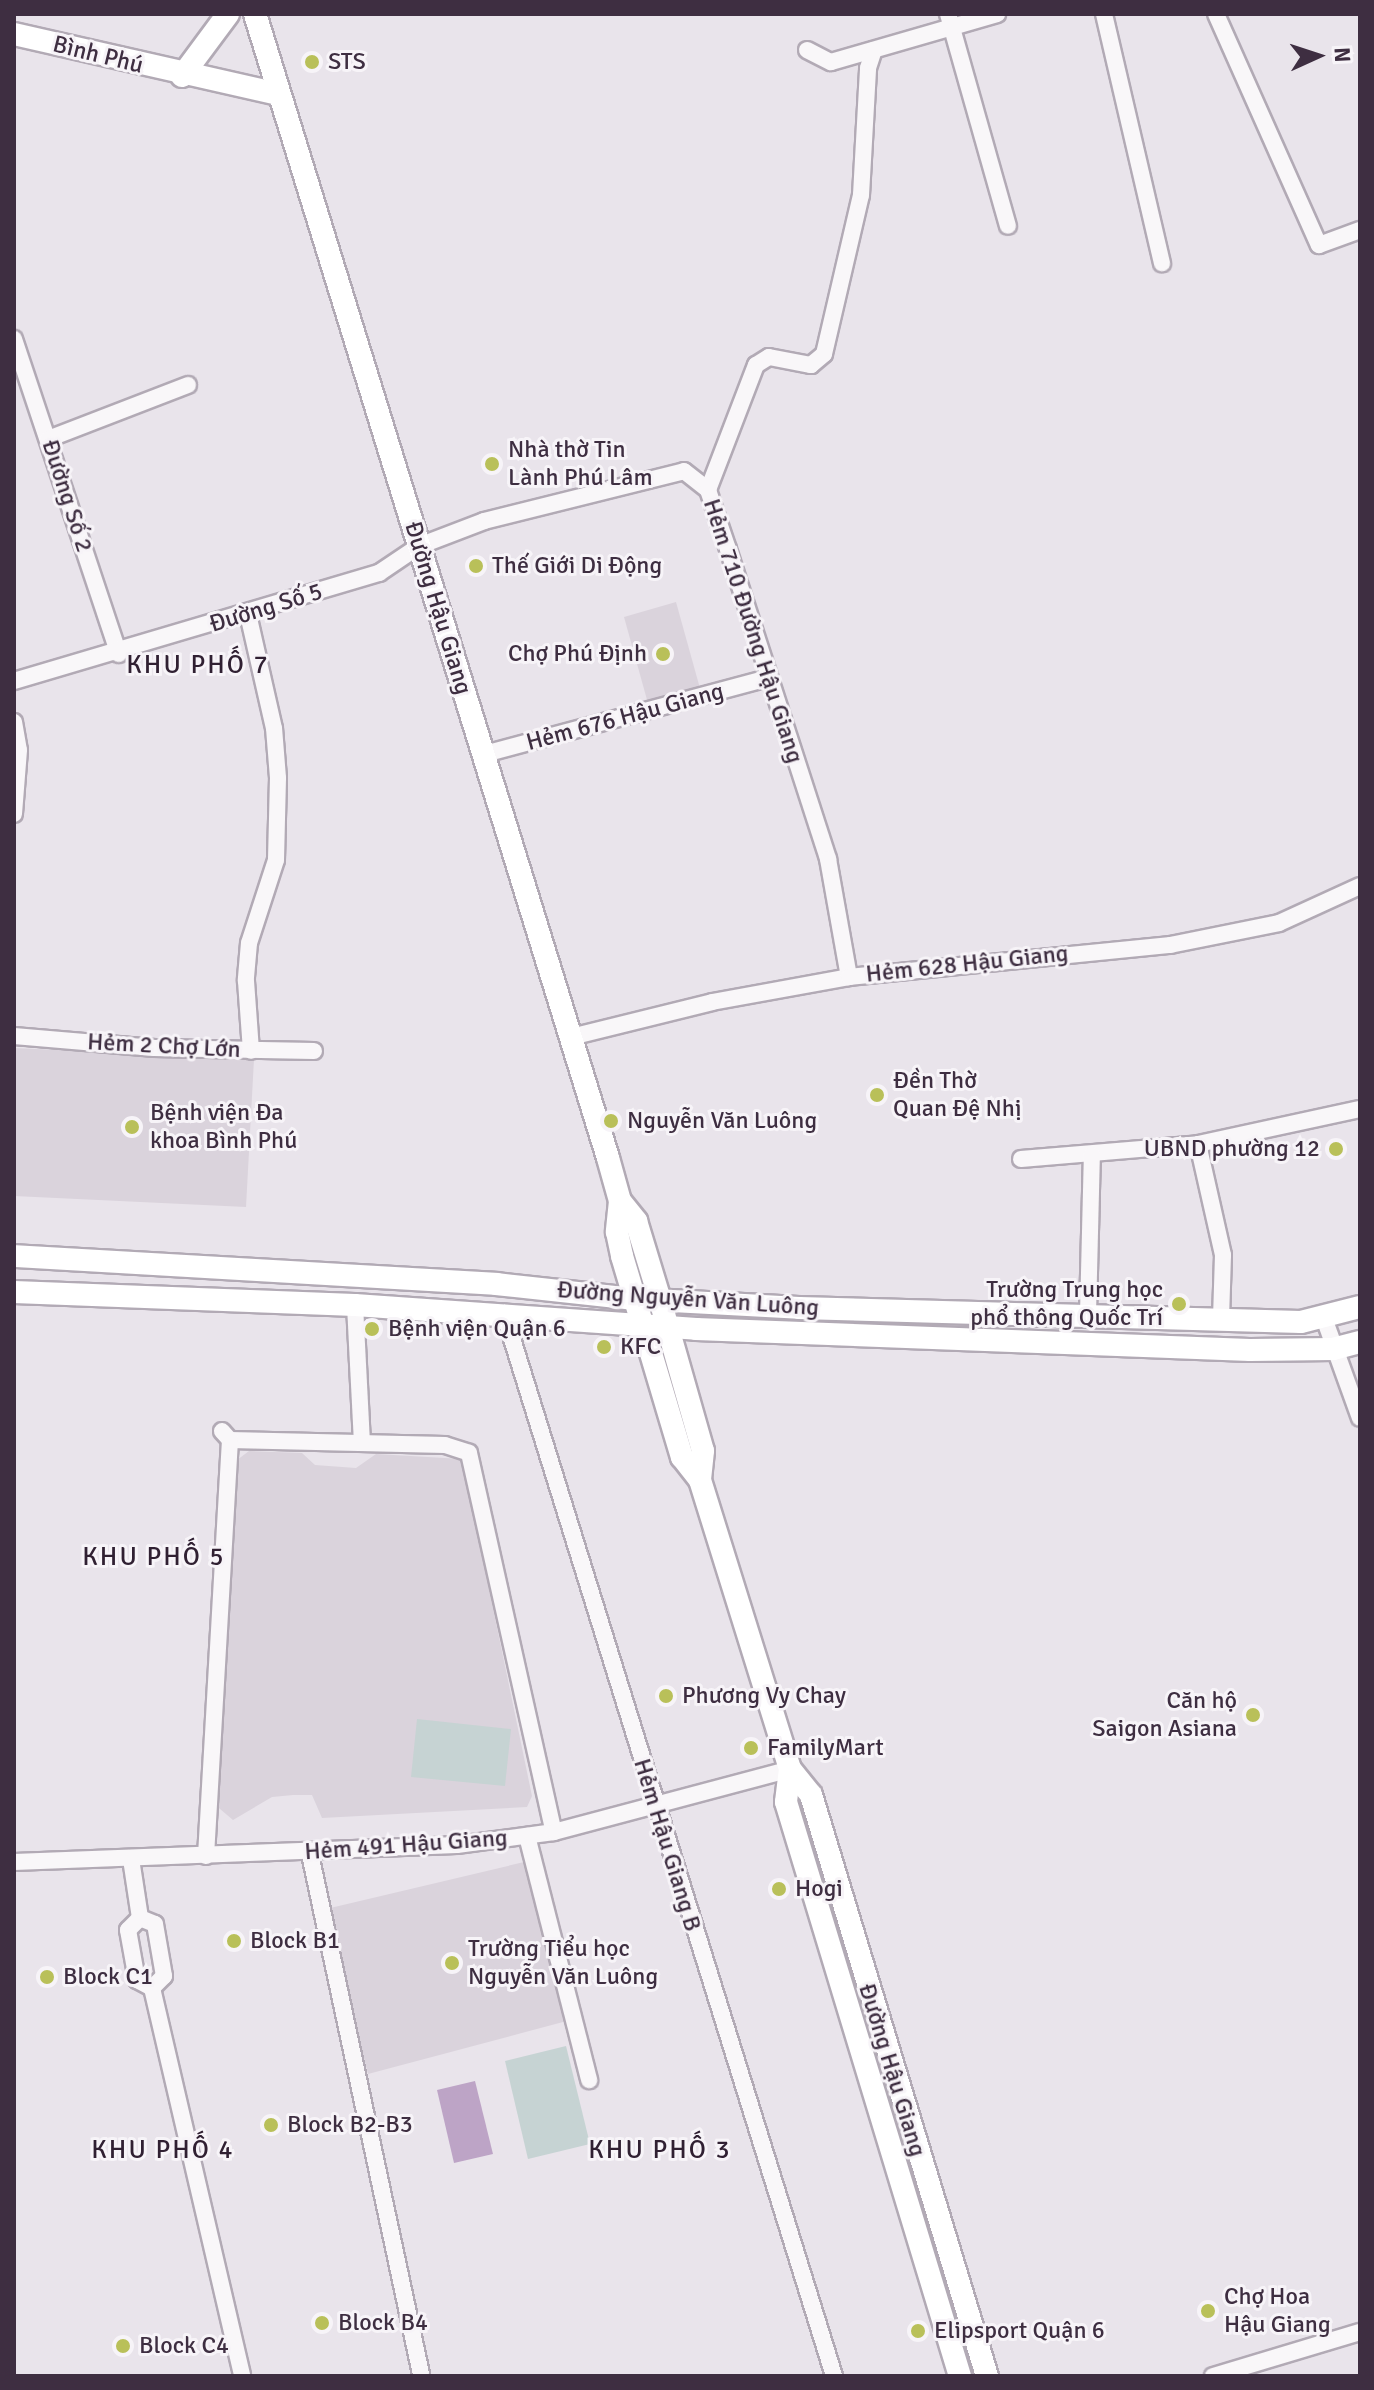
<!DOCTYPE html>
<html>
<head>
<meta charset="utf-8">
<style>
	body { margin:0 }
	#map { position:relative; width:1374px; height:2390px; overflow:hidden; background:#e9e4eb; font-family:Signika,sans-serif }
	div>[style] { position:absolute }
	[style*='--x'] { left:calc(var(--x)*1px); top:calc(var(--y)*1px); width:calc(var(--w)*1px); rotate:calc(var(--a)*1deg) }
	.built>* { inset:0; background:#dad3dc }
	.green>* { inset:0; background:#c6d3d3 }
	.water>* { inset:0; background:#bda4c6 }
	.roads { filter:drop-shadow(2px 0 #b2aab5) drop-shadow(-2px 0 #b2aab5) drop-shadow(0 2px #b2aab5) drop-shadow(0 -2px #b2aab5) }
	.street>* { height:16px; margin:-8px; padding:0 8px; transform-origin:8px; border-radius:8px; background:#f9f7f9 }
	.secondary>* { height:22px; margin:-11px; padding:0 11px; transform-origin:11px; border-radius:11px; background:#fff }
	.dots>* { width:22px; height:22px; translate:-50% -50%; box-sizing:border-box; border:4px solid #f7f4f8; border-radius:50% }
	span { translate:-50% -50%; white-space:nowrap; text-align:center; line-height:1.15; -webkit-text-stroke:6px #f7f4f8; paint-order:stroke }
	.street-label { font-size:24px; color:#3e2e41 }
	.poi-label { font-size:24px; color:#3e2e41 }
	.left { translate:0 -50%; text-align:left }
	.right { translate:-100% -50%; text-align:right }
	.neighbourhood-label { font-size:26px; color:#302032; letter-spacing:2px }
	.frame { position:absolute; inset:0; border:16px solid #3e2e41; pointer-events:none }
	.north { position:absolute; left:1278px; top:16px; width:80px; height:80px; -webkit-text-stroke:6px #f7f4f8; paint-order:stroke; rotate:87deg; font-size:22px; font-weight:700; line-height:32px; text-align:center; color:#3e2e41 }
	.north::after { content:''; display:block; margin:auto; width:28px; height:36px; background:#3e2e41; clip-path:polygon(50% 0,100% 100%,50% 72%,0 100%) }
</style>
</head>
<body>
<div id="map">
	<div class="built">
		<div style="clip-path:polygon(676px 602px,701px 692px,649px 707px,624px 617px)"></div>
		<div style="clip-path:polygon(14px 1048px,254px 1059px,246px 1207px,14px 1196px)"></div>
		<div style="clip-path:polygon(249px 1451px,302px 1453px,315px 1465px,356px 1468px,376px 1454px,462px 1459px,532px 1796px,527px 1807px,322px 1818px,312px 1795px,293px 1795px,272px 1797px,233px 1820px,213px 1803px,237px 1460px)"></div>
		<div style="clip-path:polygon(537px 1859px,578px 2018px,368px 2074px,326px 1909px)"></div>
	</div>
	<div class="green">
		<div style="clip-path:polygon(417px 1719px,511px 1729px,505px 1786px,411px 1777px)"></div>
		<div style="clip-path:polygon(566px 2046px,590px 2144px,528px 2159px,505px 2061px)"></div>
	</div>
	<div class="water">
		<div style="clip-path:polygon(475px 2081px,493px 2154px,454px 2163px,437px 2090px)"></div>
	</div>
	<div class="roads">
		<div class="street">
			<div style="--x:948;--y:14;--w:220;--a:74.2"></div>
			<div style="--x:1104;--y:14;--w:256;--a:76.9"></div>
			<div style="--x:1216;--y:14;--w:253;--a:66"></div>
			<div style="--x:1319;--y:245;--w:44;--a:-20.1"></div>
			<div style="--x:807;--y:50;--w:27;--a:27"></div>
			<div style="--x:831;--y:62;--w:173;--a:-16.1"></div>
			<div style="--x:14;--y:339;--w:332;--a:71.6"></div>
			<div style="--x:48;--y:439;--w:150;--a:-21.1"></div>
			<div style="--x:708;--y:490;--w:134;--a:-69"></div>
			<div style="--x:756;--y:365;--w:15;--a:-32"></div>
			<div style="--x:769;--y:357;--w:43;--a:10.8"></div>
			<div style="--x:811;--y:365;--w:17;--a:-40"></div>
			<div style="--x:824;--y:354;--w:163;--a:-76.9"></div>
			<div style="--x:861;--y:195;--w:127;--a:-86.8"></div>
			<div style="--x:868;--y:68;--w:19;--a:-72"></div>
			<div style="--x:248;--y:614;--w:117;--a:77.2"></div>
			<div style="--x:274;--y:728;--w:50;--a:85.4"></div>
			<div style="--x:278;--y:778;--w:82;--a:91.4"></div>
			<div style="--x:276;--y:860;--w:87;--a:108"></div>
			<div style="--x:249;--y:943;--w:38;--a:95"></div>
			<div style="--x:246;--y:981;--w:70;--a:85.9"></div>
			<div style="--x:14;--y:681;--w:381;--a:-16.5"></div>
			<div style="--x:379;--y:573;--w:48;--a:-34"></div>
			<div style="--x:419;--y:546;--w:70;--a:-21"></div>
			<div style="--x:484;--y:521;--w:206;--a:-14"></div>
			<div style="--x:684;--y:471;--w:31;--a:38"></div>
			<div style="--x:708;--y:490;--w:62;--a:71.3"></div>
			<div style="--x:728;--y:549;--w:326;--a:72.1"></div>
			<div style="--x:828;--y:859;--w:120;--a:79.9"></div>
			<div style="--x:14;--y:722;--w:28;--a:80"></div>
			<div style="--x:19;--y:750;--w:64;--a:94.5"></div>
			<div style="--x:481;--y:755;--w:297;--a:-15"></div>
			<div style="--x:14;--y:1036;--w:141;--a:4.9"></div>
			<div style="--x:154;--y:1048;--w:160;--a:1.1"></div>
			<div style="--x:571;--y:1037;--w:145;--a:-13.9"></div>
			<div style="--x:712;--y:1002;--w:139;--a:-10.3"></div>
			<div style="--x:849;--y:977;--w:323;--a:-5.7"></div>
			<div style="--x:1170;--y:945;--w:111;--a:-11.4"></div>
			<div style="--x:1279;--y:923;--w:89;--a:-24.6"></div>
			<div style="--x:1198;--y:1144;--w:114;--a:77.3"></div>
			<div style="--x:1223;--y:1255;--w:63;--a:91.8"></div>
			<div style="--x:1021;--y:1159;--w:178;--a:-4.8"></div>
			<div style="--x:1198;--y:1144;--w:166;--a:-12.2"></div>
			<div style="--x:355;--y:1305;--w:137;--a:87.1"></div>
			<div style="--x:504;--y:1313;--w:1113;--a:72.75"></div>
			<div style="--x:1088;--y:1314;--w:159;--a:-88.6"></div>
			<div style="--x:1324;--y:1318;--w:106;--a:70.2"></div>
			<div style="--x:230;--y:1440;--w:215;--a:1.3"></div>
			<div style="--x:445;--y:1445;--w:25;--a:18"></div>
			<div style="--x:469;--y:1453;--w:388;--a:77.4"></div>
			<div style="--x:527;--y:1836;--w:252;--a:75.7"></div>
			<div style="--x:310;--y:1854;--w:532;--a:77.95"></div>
			<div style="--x:206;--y:1856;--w:417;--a:-86.7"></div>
			<div style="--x:230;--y:1440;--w:12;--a:-132"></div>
			<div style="--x:131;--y:1859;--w:60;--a:81.3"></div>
			<div style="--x:14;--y:1862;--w:443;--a:-2.2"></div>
			<div style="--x:457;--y:1845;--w:98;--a:-7.6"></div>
			<div style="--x:554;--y:1832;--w:244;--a:-14.9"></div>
			<div style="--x:140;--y:1918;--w:17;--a:135"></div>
			<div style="--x:128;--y:1930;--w:51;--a:79.8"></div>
			<div style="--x:137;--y:1980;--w:17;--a:28"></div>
			<div style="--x:152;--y:1988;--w:398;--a:76.9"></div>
			<div style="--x:140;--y:1918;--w:16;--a:22"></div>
			<div style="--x:155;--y:1924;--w:53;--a:80.2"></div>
			<div style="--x:164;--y:1976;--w:17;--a:135"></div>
			<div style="--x:1213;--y:2376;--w:153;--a:-16.7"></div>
		</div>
		<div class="secondary">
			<div style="--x:255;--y:14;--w:1197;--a:72.85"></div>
			<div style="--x:608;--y:1158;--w:45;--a:74.4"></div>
			<div style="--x:620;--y:1201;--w:31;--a:96"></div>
			<div style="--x:617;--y:1232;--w:25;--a:78"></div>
			<div style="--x:622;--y:1256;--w:210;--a:73.4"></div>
			<div style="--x:682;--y:1457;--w:29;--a:52"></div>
			<div style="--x:700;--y:1480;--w:303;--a:72.7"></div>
			<div style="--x:790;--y:1769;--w:33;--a:51"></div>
			<div style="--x:811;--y:1795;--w:607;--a:73.15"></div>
			<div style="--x:14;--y:34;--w:271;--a:12.8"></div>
			<div style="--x:182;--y:76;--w:77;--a:-53.4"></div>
			<div style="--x:620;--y:1201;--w:26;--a:51"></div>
			<div style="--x:636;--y:1221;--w:83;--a:73.1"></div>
			<div style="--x:660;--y:1300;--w:157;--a:74.1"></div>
			<div style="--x:703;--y:1451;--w:29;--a:96"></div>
			<div style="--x:14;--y:1256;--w:483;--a:3.3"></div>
			<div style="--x:496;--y:1284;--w:140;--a:6.2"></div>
			<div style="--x:635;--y:1299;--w:164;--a:3.1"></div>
			<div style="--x:799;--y:1308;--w:502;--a:1.6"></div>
			<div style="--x:1301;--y:1322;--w:61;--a:-14.3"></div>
			<div style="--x:14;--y:1292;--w:341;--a:2.2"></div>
			<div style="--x:355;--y:1305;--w:342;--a:4"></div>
			<div style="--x:696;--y:1329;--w:554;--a:2.17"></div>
			<div style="--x:1250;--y:1350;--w:83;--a:-0.7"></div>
			<div style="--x:1333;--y:1349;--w:28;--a:-15"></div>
			<div style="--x:790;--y:1769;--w:33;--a:97"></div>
			<div style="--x:786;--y:1802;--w:600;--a:73.14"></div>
		</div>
	</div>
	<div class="dots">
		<div style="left:312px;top:62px;background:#b9c059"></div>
		<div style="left:492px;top:464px;background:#b9c059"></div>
		<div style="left:476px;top:566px;background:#b9c059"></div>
		<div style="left:663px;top:654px;background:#b9c059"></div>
		<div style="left:877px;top:1095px;background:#b9c059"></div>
		<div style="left:611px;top:1121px;background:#b9c059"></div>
		<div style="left:132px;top:1127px;background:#b9c059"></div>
		<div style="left:1336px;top:1149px;background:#b9c059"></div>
		<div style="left:1179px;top:1304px;background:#b9c059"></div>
		<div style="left:372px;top:1329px;background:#b9c059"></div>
		<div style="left:604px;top:1347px;background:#b9c059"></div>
		<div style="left:666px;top:1696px;background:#b9c059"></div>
		<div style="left:1253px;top:1715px;background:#b9c059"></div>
		<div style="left:751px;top:1748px;background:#b9c059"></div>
		<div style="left:779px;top:1889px;background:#b9c059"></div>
		<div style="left:234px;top:1941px;background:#b9c059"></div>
		<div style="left:452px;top:1963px;background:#b9c059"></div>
		<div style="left:47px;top:1977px;background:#b9c059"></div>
		<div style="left:271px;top:2125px;background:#b9c059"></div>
		<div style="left:1208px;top:2311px;background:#b9c059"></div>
		<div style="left:322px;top:2323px;background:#b9c059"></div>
		<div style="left:918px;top:2331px;background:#b9c059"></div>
		<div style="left:123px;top:2346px;background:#b9c059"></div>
	</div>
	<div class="street-label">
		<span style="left:98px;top:55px;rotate:14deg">Bình Phú</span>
		<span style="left:67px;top:496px;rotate:72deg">Đường Số 2</span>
		<span style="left:266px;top:608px;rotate:-17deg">Đường Số 5</span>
		<span style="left:438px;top:608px;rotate:73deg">Đường Hậu Giang</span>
		<span style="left:753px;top:631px;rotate:72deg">Hẻm 710 Đường Hậu Giang</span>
		<span style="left:625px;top:717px;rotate:-15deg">Hẻm 676 Hậu Giang</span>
		<span style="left:967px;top:964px;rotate:-6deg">Hẻm 628 Hậu Giang</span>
		<span style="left:164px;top:1046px;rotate:3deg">Hẻm 2 Chợ Lớn</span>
		<span style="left:688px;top:1299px;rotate:4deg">Đường Nguyễn Văn Luông</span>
		<span style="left:406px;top:1845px;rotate:-4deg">Hẻm 491 Hậu Giang</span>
		<span style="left:667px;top:1845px;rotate:73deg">Hẻm Hậu Giang B</span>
		<span style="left:892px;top:2070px;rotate:73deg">Đường Hậu Giang</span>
	</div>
	<div class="poi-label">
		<span class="left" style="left:328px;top:62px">STS</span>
		<span class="left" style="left:508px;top:464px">Nhà thờ Tin<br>Lành Phú Lâm</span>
		<span class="left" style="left:492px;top:566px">Thế Giới Di Động</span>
		<span class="right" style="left:647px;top:654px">Chợ Phú Định</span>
		<span class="left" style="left:893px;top:1095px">Đền Thờ<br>Quan Đệ Nhị</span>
		<span class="left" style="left:150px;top:1127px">Bệnh viện Đa<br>khoa Bình Phú</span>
		<span class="left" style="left:627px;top:1121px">Nguyễn Văn Luông</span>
		<span class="right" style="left:1320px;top:1149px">UBND phường 12</span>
		<span class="right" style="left:1163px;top:1304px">Trường Trung học<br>phổ thông Quốc Trí</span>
		<span class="left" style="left:388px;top:1329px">Bệnh viện Quận 6</span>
		<span class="left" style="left:620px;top:1347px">KFC</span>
		<span class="left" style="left:682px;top:1696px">Phương Vy Chay</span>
		<span class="right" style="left:1237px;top:1715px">Căn hộ<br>Saigon Asiana</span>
		<span class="left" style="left:767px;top:1748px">FamilyMart</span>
		<span class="left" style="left:795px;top:1889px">Hogi</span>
		<span class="left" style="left:250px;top:1941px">Block B1</span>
		<span class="left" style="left:468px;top:1963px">Trường Tiểu học<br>Nguyễn Văn Luông</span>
		<span class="left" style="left:63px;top:1977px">Block C1</span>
		<span class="left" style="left:287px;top:2125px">Block B2-B3</span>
		<span class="left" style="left:1224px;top:2311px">Chợ Hoa<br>Hậu Giang</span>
		<span class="left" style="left:338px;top:2323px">Block B4</span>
		<span class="left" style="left:934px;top:2331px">Elipsport Quận 6</span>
		<span class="left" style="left:139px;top:2346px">Block C4</span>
	</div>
	<div class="neighbourhood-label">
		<span style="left:198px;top:666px">KHU PHỐ 7</span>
		<span style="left:154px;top:1558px">KHU PHỐ 5</span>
		<span style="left:163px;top:2151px">KHU PHỐ 4</span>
		<span style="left:660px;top:2151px">KHU PHỐ 3</span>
	</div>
	<div class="frame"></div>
	<div class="north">N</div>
</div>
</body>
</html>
